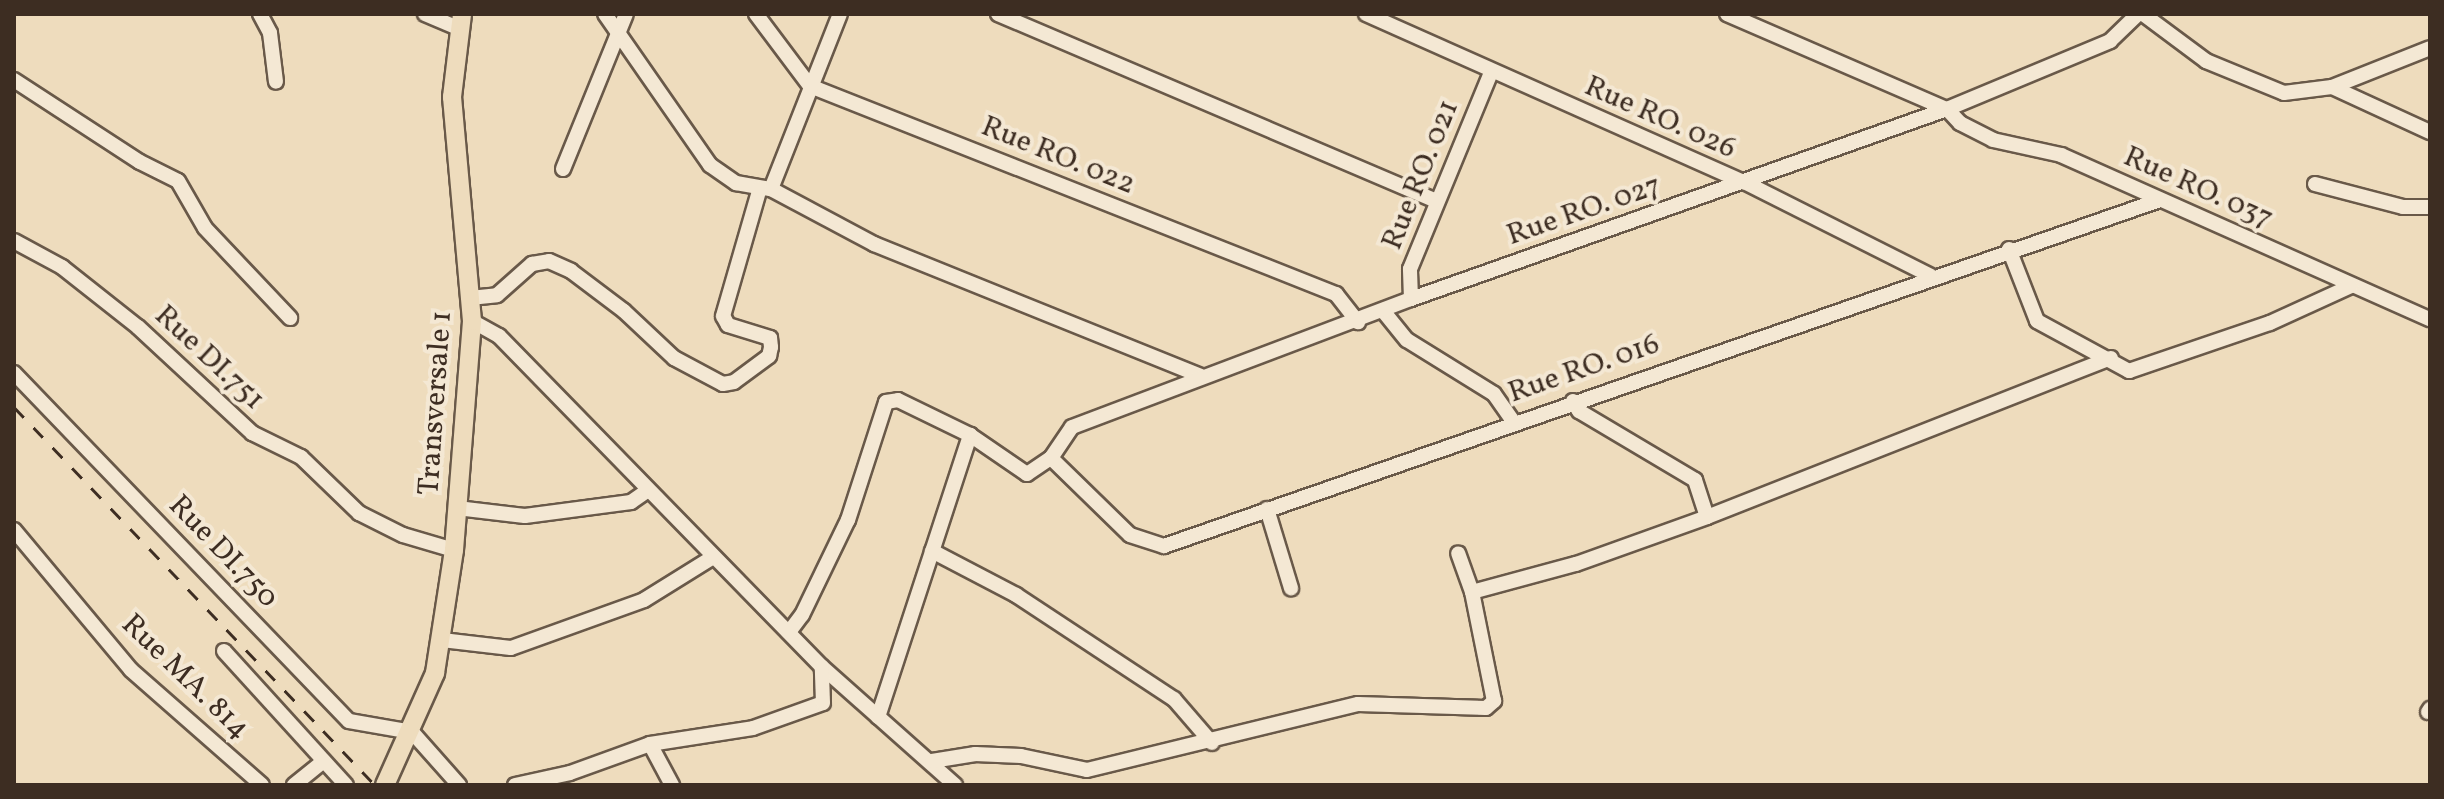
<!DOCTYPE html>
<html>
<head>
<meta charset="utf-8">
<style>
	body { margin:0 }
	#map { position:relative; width:2444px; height:799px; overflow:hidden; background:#eedcbd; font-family:Vollkorn,serif }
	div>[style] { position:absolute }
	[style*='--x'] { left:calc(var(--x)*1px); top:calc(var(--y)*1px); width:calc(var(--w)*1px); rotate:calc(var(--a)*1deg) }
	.roads { filter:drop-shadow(2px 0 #695949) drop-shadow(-2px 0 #695949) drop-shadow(0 2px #695949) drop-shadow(0 -2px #695949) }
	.minor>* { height:14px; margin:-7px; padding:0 7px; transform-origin:7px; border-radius:7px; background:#f4e8d4 }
	.major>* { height:18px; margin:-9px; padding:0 9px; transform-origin:9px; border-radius:9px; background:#eedcbd }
	.rail>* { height:3px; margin-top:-1.5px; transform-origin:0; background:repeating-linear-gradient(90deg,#3d2d22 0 14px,transparent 0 28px) }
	span { translate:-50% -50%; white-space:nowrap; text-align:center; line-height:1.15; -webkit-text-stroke:8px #f4e8d4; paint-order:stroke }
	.street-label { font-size:30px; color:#3d2d22 }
	.frame { position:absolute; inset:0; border:16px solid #3d2d22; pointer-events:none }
</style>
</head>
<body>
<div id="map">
	<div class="roads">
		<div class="minor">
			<div style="--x:260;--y:14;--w:21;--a:62"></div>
			<div style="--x:270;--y:33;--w:49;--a:83"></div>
			<div style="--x:425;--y:14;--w:38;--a:23"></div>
			<div style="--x:605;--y:14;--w:184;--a:55.2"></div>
			<div style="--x:710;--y:165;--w:32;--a:35"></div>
			<div style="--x:736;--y:183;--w:36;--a:10"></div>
			<div style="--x:771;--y:189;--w:117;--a:28.1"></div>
			<div style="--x:874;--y:244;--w:352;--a:22"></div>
			<div style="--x:756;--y:14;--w:90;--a:53.1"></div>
			<div style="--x:810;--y:86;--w:566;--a:21.58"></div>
			<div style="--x:1336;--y:294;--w:36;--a:52"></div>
			<div style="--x:998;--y:14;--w:476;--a:23.1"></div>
			<div style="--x:1366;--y:14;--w:414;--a:24"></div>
			<div style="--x:1744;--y:182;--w:209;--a:26.7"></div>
			<div style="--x:1727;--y:14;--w:240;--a:23.4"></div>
			<div style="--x:1947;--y:109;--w:19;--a:47"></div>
			<div style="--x:1960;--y:123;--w:37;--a:27"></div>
			<div style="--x:1993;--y:140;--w:70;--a:12.4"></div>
			<div style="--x:2061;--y:155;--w:404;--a:24"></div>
			<div style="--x:2143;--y:14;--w:79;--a:36.7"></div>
			<div style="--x:2206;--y:61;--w:84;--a:22.3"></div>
			<div style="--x:2284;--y:93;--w:48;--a:-7.1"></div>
			<div style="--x:2332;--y:87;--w:108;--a:24.7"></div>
			<div style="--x:14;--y:80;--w:150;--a:33.1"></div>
			<div style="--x:140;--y:162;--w:42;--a:26.6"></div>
			<div style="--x:178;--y:181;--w:54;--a:60.1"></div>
			<div style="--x:205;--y:228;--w:124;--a:46.6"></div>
			<div style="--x:2332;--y:87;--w:105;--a:-21.7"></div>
			<div style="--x:563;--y:169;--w:167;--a:-67.9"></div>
			<div style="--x:2315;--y:184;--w:91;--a:14.6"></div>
			<div style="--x:2403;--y:207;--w:27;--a:0"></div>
			<div style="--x:771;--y:189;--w:188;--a:-68.5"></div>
			<div style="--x:14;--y:241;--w:55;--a:28.4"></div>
			<div style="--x:62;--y:267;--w:97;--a:38.3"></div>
			<div style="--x:138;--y:327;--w:156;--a:42.9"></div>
			<div style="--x:252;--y:433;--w:55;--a:26.1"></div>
			<div style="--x:301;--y:457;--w:81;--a:44"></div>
			<div style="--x:359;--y:513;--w:49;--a:26.6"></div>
			<div style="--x:403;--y:535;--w:53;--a:16.4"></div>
			<div style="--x:2009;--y:249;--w:77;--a:68.7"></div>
			<div style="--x:2037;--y:321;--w:105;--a:28.5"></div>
			<div style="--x:2129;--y:371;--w:149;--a:-18.8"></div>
			<div style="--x:2270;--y:323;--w:89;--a:-24.6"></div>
			<div style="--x:470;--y:298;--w:27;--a:-6"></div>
			<div style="--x:497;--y:295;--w:47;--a:-41.5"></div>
			<div style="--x:532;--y:264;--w:17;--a:-10"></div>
			<div style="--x:549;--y:261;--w:24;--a:24"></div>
			<div style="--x:571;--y:271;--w:66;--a:37"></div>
			<div style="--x:624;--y:311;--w:69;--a:43.2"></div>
			<div style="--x:674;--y:358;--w:55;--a:28"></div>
			<div style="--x:723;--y:384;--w:11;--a:-10"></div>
			<div style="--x:734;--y:382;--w:44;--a:-36.6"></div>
			<div style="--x:769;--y:356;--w:9;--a:-77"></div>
			<div style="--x:771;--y:347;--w:9;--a:-96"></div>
			<div style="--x:770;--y:338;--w:44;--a:-162.8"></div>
			<div style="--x:728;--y:325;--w:10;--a:-119"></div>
			<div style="--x:723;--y:316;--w:133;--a:-73.9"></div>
			<div style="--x:1411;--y:299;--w:30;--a:-92"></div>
			<div style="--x:1410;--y:269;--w:213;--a:-67.6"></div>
			<div style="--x:1384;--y:312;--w:36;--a:51"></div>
			<div style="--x:1407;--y:340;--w:102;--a:31.8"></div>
			<div style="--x:1494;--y:394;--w:33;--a:55"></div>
			<div style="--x:472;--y:321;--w:31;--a:29"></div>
			<div style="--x:499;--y:336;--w:462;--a:45.7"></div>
			<div style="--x:822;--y:667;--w:178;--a:41.6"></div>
			<div style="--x:14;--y:373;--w:483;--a:46.1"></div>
			<div style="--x:349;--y:721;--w:64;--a:9.9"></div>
			<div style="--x:412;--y:732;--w:71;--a:48.4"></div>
			<div style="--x:1573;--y:401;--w:12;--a:59"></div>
			<div style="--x:1579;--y:411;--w:135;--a:30.7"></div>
			<div style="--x:1695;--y:480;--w:39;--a:72"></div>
			<div style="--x:1707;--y:517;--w:434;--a:-21.5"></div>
			<div style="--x:1051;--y:458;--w:110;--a:44.3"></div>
			<div style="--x:1130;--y:535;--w:36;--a:18"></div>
			<div style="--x:1164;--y:546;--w:1054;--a:-19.16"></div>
			<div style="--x:457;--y:508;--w:68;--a:6.7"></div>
			<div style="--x:525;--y:516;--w:107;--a:-7.5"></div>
			<div style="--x:631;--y:502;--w:21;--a:-35"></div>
			<div style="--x:1267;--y:509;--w:83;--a:73.1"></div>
			<div style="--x:14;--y:530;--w:182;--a:50.1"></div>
			<div style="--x:131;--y:670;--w:174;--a:41.3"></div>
			<div style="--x:932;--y:551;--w:95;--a:27.6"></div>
			<div style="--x:1016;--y:595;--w:189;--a:33.4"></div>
			<div style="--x:1174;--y:699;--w:58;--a:49.2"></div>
			<div style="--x:1472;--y:592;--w:108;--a:-15.1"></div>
			<div style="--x:1576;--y:564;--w:139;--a:-19.7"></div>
			<div style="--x:789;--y:632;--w:21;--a:-53"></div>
			<div style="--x:802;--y:615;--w:106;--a:-64.2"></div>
			<div style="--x:848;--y:520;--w:124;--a:-72.1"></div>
			<div style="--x:886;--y:402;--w:12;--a:-9"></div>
			<div style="--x:898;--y:400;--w:80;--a:25.9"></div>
			<div style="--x:970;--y:435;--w:69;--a:34.4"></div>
			<div style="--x:1027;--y:474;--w:29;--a:-34"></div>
			<div style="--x:1051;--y:458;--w:37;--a:-56"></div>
			<div style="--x:1072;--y:427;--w:362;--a:-20.7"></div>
			<div style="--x:1411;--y:299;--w:569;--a:-19.52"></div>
			<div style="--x:1947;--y:109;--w:177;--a:-22.6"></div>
			<div style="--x:2110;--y:41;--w:39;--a:-44"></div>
			<div style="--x:442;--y:640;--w:69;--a:6.6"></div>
			<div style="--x:511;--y:648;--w:141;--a:-19.8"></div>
			<div style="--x:644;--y:600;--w:81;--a:-31.9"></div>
			<div style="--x:224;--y:651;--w:181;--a:47.7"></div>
			<div style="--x:2428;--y:712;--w:4;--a:-56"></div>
			<div style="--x:878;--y:717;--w:297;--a:-71.9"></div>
			<div style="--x:650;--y:744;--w:47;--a:61.8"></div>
			<div style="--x:932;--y:761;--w:44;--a:-9.2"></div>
			<div style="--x:975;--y:754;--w:46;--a:2.5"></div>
			<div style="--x:1021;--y:756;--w:67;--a:12"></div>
			<div style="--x:1087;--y:770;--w:279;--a:-13.7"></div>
			<div style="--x:1358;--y:704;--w:128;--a:1.8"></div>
			<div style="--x:1486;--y:708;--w:11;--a:-41"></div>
			<div style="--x:1494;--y:701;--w:111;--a:-101.4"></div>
			<div style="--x:1472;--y:592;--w:41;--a:-109.7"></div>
			<div style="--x:294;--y:785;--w:38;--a:-39"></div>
			<div style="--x:515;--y:785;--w:56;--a:-12.3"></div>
			<div style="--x:570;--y:773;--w:85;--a:-19.9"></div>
			<div style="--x:650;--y:744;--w:104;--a:-8.8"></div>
			<div style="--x:753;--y:728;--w:74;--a:-19.7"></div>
			<div style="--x:823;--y:703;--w:36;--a:-92"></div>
		</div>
		<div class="major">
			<div style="--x:385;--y:785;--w:123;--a:-65.9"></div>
			<div style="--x:435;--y:673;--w:124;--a:-81.2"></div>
			<div style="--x:454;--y:550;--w:230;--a:-85.5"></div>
			<div style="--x:472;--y:321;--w:225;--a:-95.1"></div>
			<div style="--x:452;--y:97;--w:84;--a:-83.1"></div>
		</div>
	</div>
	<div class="rail">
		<div style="--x:14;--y:407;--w:523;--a:46.32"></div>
	</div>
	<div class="street-label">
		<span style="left:1660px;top:118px;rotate:24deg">Rue RO. 026</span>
		<span style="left:1058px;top:156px;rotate:22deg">Rue RO. 022</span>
		<span style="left:1421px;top:175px;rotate:-68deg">Rue RO. 021</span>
		<span style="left:2198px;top:188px;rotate:24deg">Rue RO. 037</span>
		<span style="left:1584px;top:211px;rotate:-19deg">Rue RO. 027</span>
		<span style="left:209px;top:358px;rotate:43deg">Rue DI.751</span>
		<span style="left:1584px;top:369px;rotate:-19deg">Rue RO. 016</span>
		<span style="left:436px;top:403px;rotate:-86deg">Transversale 1</span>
		<span style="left:223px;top:552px;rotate:46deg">Rue DI.750</span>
		<span style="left:185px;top:677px;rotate:44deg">Rue MA. 814</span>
	</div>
	<div class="frame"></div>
</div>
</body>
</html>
